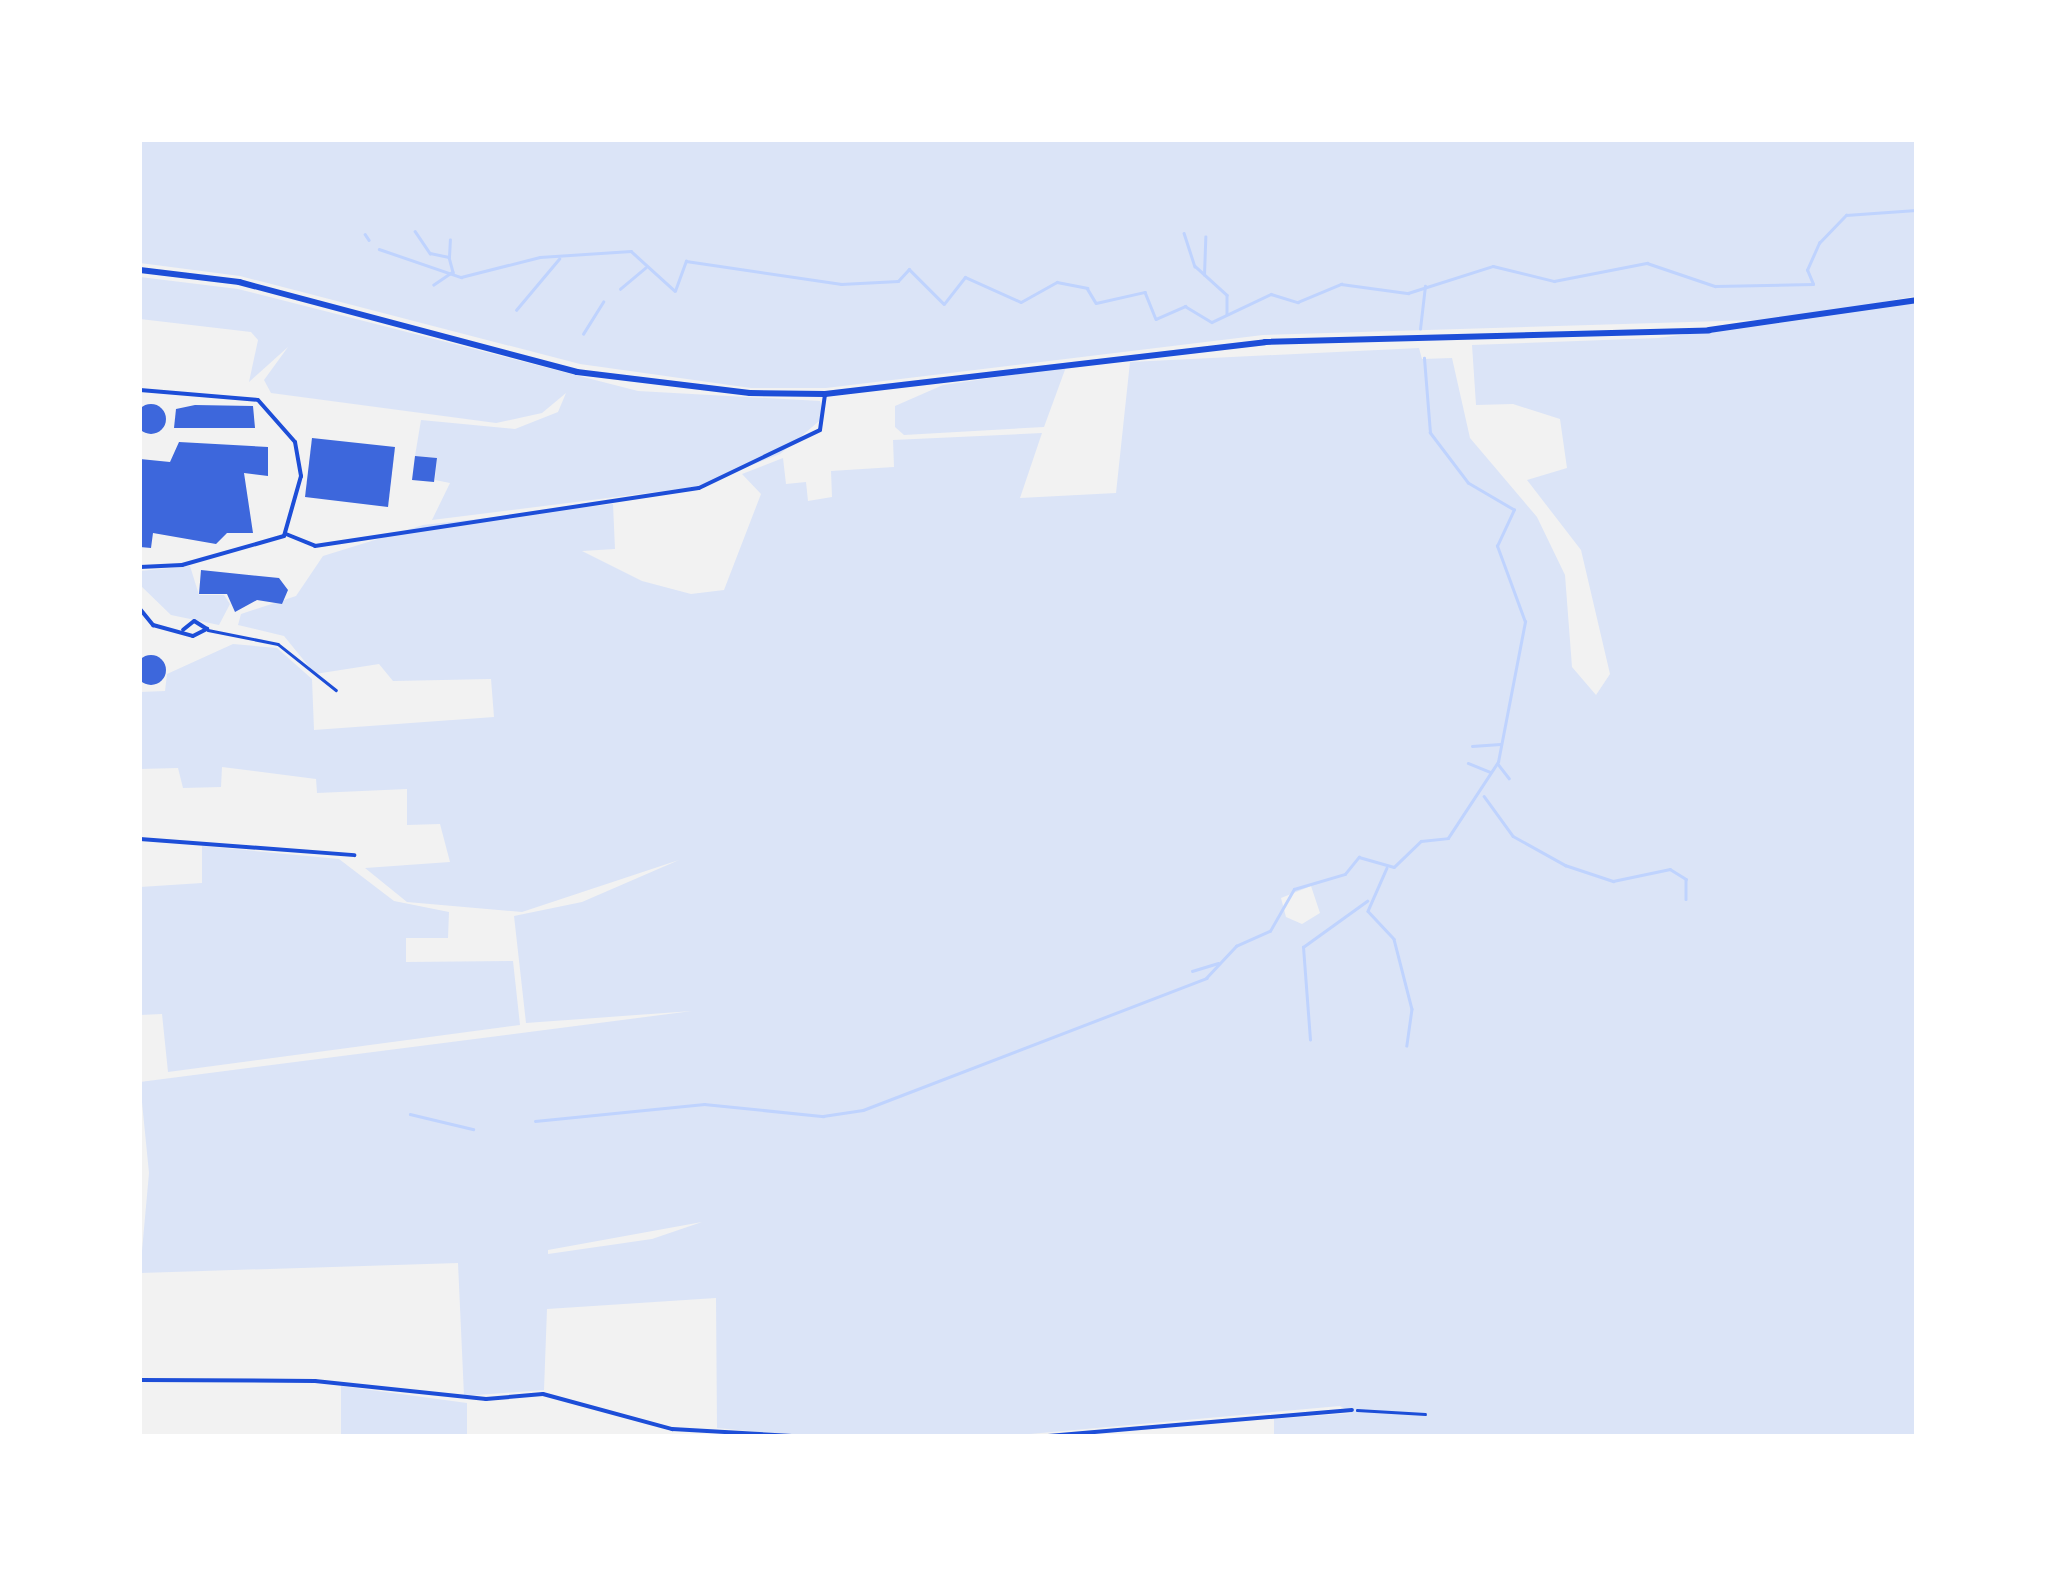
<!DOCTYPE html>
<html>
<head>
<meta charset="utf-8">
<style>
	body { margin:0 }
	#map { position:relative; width:2056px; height:1576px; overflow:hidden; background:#f2f2f2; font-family:"DM Sans",sans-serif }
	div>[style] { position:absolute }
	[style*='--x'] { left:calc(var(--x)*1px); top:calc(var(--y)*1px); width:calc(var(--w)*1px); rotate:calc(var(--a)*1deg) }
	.green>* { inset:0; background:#dbe4f7 }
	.stream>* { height:2.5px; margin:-1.25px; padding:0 1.25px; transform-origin:1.25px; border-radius:1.25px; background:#bfd3fe }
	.building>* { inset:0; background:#3d67dc }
	.round { border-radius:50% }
	.path>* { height:2.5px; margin:-1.25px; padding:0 1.25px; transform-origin:1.25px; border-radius:1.25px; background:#1d4ed8 }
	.service>* { height:2.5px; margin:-1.25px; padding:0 1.25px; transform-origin:1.25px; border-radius:1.25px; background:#1d4ed8 }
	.minor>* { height:4px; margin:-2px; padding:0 2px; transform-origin:2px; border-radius:2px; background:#1d4ed8 }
	.secondary>* { height:6px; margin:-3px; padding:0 3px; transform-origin:3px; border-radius:3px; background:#1d4ed8 }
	span { translate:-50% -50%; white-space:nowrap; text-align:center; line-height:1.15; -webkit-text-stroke:9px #fff; paint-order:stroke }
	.frame { position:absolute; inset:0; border:142px solid #fff; pointer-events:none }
</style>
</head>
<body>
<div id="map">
	<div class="green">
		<div style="clip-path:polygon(140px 140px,1916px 140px,1916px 296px,1788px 319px,1263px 335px,826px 388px,751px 388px,580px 364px,240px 276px,140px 263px)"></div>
		<div style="clip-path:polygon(140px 277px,238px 289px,638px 391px,820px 401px,824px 417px,780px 454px,696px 487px,432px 520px,450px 483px,435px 480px,437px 458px,415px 456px,421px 420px,515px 429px,558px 412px,566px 393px,542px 413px,496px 423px,271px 393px,264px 380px,288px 347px,249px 382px,258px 340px,251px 332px,140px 319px)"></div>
		<div style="clip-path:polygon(evenodd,1916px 303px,1916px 1436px,1274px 1436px,1274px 1419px,1352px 1413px,1340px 1406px,1007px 1436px,801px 1436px,717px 1428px,716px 1298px,547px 1309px,544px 1390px,464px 1396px,458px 1263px,140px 1273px,149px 1173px,140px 1082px,692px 1011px,526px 1023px,514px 916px,582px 902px,679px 860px,522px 912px,407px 902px,365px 868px,450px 862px,440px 824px,407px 825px,407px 789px,317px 793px,316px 779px,222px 767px,221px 787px,183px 788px,178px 768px,140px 769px,140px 692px,165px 691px,167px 674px,233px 644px,277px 648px,312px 679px,314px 730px,494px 717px,491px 679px,393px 681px,379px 664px,315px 674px,284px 636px,238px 625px,241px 614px,296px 596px,323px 556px,423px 525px,613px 504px,615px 549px,582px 551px,642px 581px,691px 594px,724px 590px,761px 494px,742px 474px,783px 458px,786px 484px,806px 482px,808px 501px,832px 497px,831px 471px,894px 467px,893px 440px,1042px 433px,1020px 498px,1116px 493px,1130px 362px,1419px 348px,1422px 359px,1452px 358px,1470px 438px,1537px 517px,1565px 575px,1572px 667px,1596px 695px,1610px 674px,1581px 550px,1527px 480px,1567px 468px,1560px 419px,1513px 404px,1476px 405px,1472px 345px,1658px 338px,1916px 303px,1311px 886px,1320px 913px,1302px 924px,1286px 917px,1281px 898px,1311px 886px,1916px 303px,702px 1222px,652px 1239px,548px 1254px,548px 1250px,702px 1222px)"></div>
		<div style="clip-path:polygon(1066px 367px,1044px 427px,904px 435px,895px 427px,895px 406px,943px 385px)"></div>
		<div style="clip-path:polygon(190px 566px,199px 595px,224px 595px,230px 604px,219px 625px,171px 615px,140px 585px,140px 571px)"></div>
		<div style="clip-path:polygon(202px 846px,339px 859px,394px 901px,449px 912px,448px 938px,406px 938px,406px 962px,513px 961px,520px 1025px,168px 1072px,162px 1014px,140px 1015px,140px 887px,202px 883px)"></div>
		<div style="clip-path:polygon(341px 1386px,467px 1403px,467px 1436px,341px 1436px)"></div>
	</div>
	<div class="stream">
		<div style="--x:415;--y:231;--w:27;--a:56"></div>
		<div style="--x:430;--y:253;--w:19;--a:12"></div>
		<div style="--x:449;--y:257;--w:16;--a:75"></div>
		<div style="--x:453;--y:272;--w:23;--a:146"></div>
		<div style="--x:1184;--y:233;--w:35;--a:72"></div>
		<div style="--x:1195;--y:266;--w:43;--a:42.2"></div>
		<div style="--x:1227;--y:295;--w:19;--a:90"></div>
		<div style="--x:365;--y:234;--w:7;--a:56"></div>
		<div style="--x:379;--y:249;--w:87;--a:18.9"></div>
		<div style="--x:461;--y:277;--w:81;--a:-14.2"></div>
		<div style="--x:540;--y:257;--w:91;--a:-3.8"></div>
		<div style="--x:631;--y:251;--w:59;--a:42.3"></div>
		<div style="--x:675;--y:291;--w:32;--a:-70"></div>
		<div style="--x:686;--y:261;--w:157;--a:8.4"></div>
		<div style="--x:841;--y:284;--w:57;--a:-3"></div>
		<div style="--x:898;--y:281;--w:16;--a:-47"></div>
		<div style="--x:909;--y:269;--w:49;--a:45"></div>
		<div style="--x:944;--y:304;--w:34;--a:-52"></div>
		<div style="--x:965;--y:277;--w:61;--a:24.1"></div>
		<div style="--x:1021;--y:302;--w:41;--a:-29.1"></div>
		<div style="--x:1057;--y:282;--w:31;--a:11"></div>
		<div style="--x:1087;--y:288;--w:17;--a:59"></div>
		<div style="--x:1096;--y:303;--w:50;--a:-12.7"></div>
		<div style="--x:1145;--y:292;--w:29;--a:68"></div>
		<div style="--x:1156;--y:319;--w:32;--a:-24"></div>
		<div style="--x:1185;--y:306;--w:31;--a:31"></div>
		<div style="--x:1212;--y:322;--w:65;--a:-25.4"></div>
		<div style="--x:1271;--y:294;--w:28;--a:17"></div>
		<div style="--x:1298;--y:302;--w:47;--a:-22.7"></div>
		<div style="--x:1341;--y:284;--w:68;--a:7.7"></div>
		<div style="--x:1408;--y:293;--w:89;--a:-17.6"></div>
		<div style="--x:1493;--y:266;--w:63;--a:13.8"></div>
		<div style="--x:1554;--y:281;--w:95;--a:-11"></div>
		<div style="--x:1647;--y:263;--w:72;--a:18.7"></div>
		<div style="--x:1715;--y:286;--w:98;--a:-1.2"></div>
		<div style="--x:1813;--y:284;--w:15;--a:-113"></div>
		<div style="--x:1807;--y:270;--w:30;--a:-66"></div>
		<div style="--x:1819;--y:243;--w:39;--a:-46"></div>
		<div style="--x:1846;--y:215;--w:70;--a:-4.1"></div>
		<div style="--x:449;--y:257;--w:17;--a:-87"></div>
		<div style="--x:1204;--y:275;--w:38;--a:-88"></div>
		<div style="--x:620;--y:289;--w:33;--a:-40"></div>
		<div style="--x:516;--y:310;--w:67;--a:-49.9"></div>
		<div style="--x:1420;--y:329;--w:43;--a:-83.4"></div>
		<div style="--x:583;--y:334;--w:38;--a:-58"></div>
		<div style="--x:1472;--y:746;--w:28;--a:-4"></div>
		<div style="--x:1468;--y:763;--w:24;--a:22"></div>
		<div style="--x:1498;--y:764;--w:18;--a:52"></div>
		<div style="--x:1484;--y:796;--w:49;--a:54.1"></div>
		<div style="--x:1513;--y:836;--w:60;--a:29.1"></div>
		<div style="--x:1565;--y:865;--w:51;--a:18.4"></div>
		<div style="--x:1613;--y:881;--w:58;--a:-11.9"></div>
		<div style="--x:1670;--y:869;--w:19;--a:32"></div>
		<div style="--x:1686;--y:879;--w:20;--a:90"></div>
		<div style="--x:1387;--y:868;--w:47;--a:113.8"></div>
		<div style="--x:1368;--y:911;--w:38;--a:47"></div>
		<div style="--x:1394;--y:939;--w:72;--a:75.6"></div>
		<div style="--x:1412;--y:1009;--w:37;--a:98"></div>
		<div style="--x:1192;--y:971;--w:27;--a:-17"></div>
		<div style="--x:1310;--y:1040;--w:93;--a:-94.3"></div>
		<div style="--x:1303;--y:947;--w:79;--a:-35.7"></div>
		<div style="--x:410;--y:1114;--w:65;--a:13.4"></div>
		<div style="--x:535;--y:1121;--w:170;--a:-5.7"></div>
		<div style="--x:704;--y:1104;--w:120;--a:5.8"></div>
		<div style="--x:823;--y:1116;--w:40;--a:-8.5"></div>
		<div style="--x:863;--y:1110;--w:368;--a:-21"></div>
		<div style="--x:1206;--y:978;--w:44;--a:-46.8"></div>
		<div style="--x:1236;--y:946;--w:37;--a:-24"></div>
		<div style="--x:1270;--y:931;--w:48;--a:-60.3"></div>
		<div style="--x:1294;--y:889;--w:53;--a:-16.4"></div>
		<div style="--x:1345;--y:874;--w:22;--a:-51"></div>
		<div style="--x:1359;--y:857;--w:36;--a:16"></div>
		<div style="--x:1394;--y:867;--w:37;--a:-44"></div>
		<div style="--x:1421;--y:841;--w:27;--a:-6"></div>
		<div style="--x:1448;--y:838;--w:91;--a:-56.7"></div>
		<div style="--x:1498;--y:762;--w:143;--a:-79.1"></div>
		<div style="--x:1525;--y:622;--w:81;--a:-110.2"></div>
		<div style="--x:1497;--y:546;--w:40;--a:-65"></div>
		<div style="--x:1514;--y:510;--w:53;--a:-149.6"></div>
		<div style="--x:1468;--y:483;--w:63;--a:-127.2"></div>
		<div style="--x:1430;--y:433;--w:75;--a:-94.6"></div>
	</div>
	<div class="building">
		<div class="round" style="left:136px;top:404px;width:30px;height:30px"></div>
		<div style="clip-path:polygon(195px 405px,253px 406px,255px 428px,174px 428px,176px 409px)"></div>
		<div style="clip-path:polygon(312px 438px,395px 447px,388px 507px,305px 497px)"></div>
		<div style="clip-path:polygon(179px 442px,268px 447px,268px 476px,244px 473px,253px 533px,227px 533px,216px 544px,153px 533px,151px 548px,140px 547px,140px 459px,170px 462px)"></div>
		<div style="clip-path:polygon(415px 456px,437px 458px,434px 482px,412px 480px)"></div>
		<div style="clip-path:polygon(201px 570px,279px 578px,288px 590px,282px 604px,257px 600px,235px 612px,227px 594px,199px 594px)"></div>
		<div class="round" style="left:136px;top:655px;width:30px;height:30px"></div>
	</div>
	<div class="path">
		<div style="--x:1357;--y:1410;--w:68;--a:3.4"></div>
	</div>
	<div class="service">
		<div style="--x:208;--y:630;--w:71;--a:11.3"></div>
		<div style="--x:278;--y:644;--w:74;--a:38.4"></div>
	</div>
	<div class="minor">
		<div style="--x:140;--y:390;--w:118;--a:4.8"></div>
		<div style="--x:258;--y:400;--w:56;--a:48.6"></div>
		<div style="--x:295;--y:442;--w:35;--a:80"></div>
		<div style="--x:301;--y:476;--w:62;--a:105.8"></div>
		<div style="--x:284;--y:536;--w:106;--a:164.1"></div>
		<div style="--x:182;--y:565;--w:42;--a:177.3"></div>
		<div style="--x:286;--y:534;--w:31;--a:22"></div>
		<div style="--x:315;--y:546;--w:388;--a:-8.6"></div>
		<div style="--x:699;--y:488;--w:134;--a:-25.6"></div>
		<div style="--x:820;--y:430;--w:36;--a:-82"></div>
		<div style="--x:140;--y:609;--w:21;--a:51"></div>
		<div style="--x:153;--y:625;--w:41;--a:15.4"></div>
		<div style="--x:193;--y:636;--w:16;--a:-27"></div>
		<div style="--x:207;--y:629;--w:15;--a:-148"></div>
		<div style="--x:194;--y:621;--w:14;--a:141"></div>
		<div style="--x:140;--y:839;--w:215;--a:4.3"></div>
		<div style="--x:140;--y:1380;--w:175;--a:0.3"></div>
		<div style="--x:315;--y:1381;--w:172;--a:6"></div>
		<div style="--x:486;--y:1399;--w:57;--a:-5"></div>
		<div style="--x:543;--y:1394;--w:134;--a:15.2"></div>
		<div style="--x:672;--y:1429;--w:120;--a:3.3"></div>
		<div style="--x:1048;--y:1436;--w:305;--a:-4.9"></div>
	</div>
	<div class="secondary">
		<div style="--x:140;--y:270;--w:100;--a:6.9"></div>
		<div style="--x:239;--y:282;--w:350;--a:14.9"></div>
		<div style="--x:577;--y:372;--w:174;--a:6.9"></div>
		<div style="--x:750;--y:393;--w:75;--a:0.8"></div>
		<div style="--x:825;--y:394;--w:443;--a:-6.7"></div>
		<div style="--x:1265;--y:342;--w:444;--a:-1.5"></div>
		<div style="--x:1709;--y:330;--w:209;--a:-8.2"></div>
	</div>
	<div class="frame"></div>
</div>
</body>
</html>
